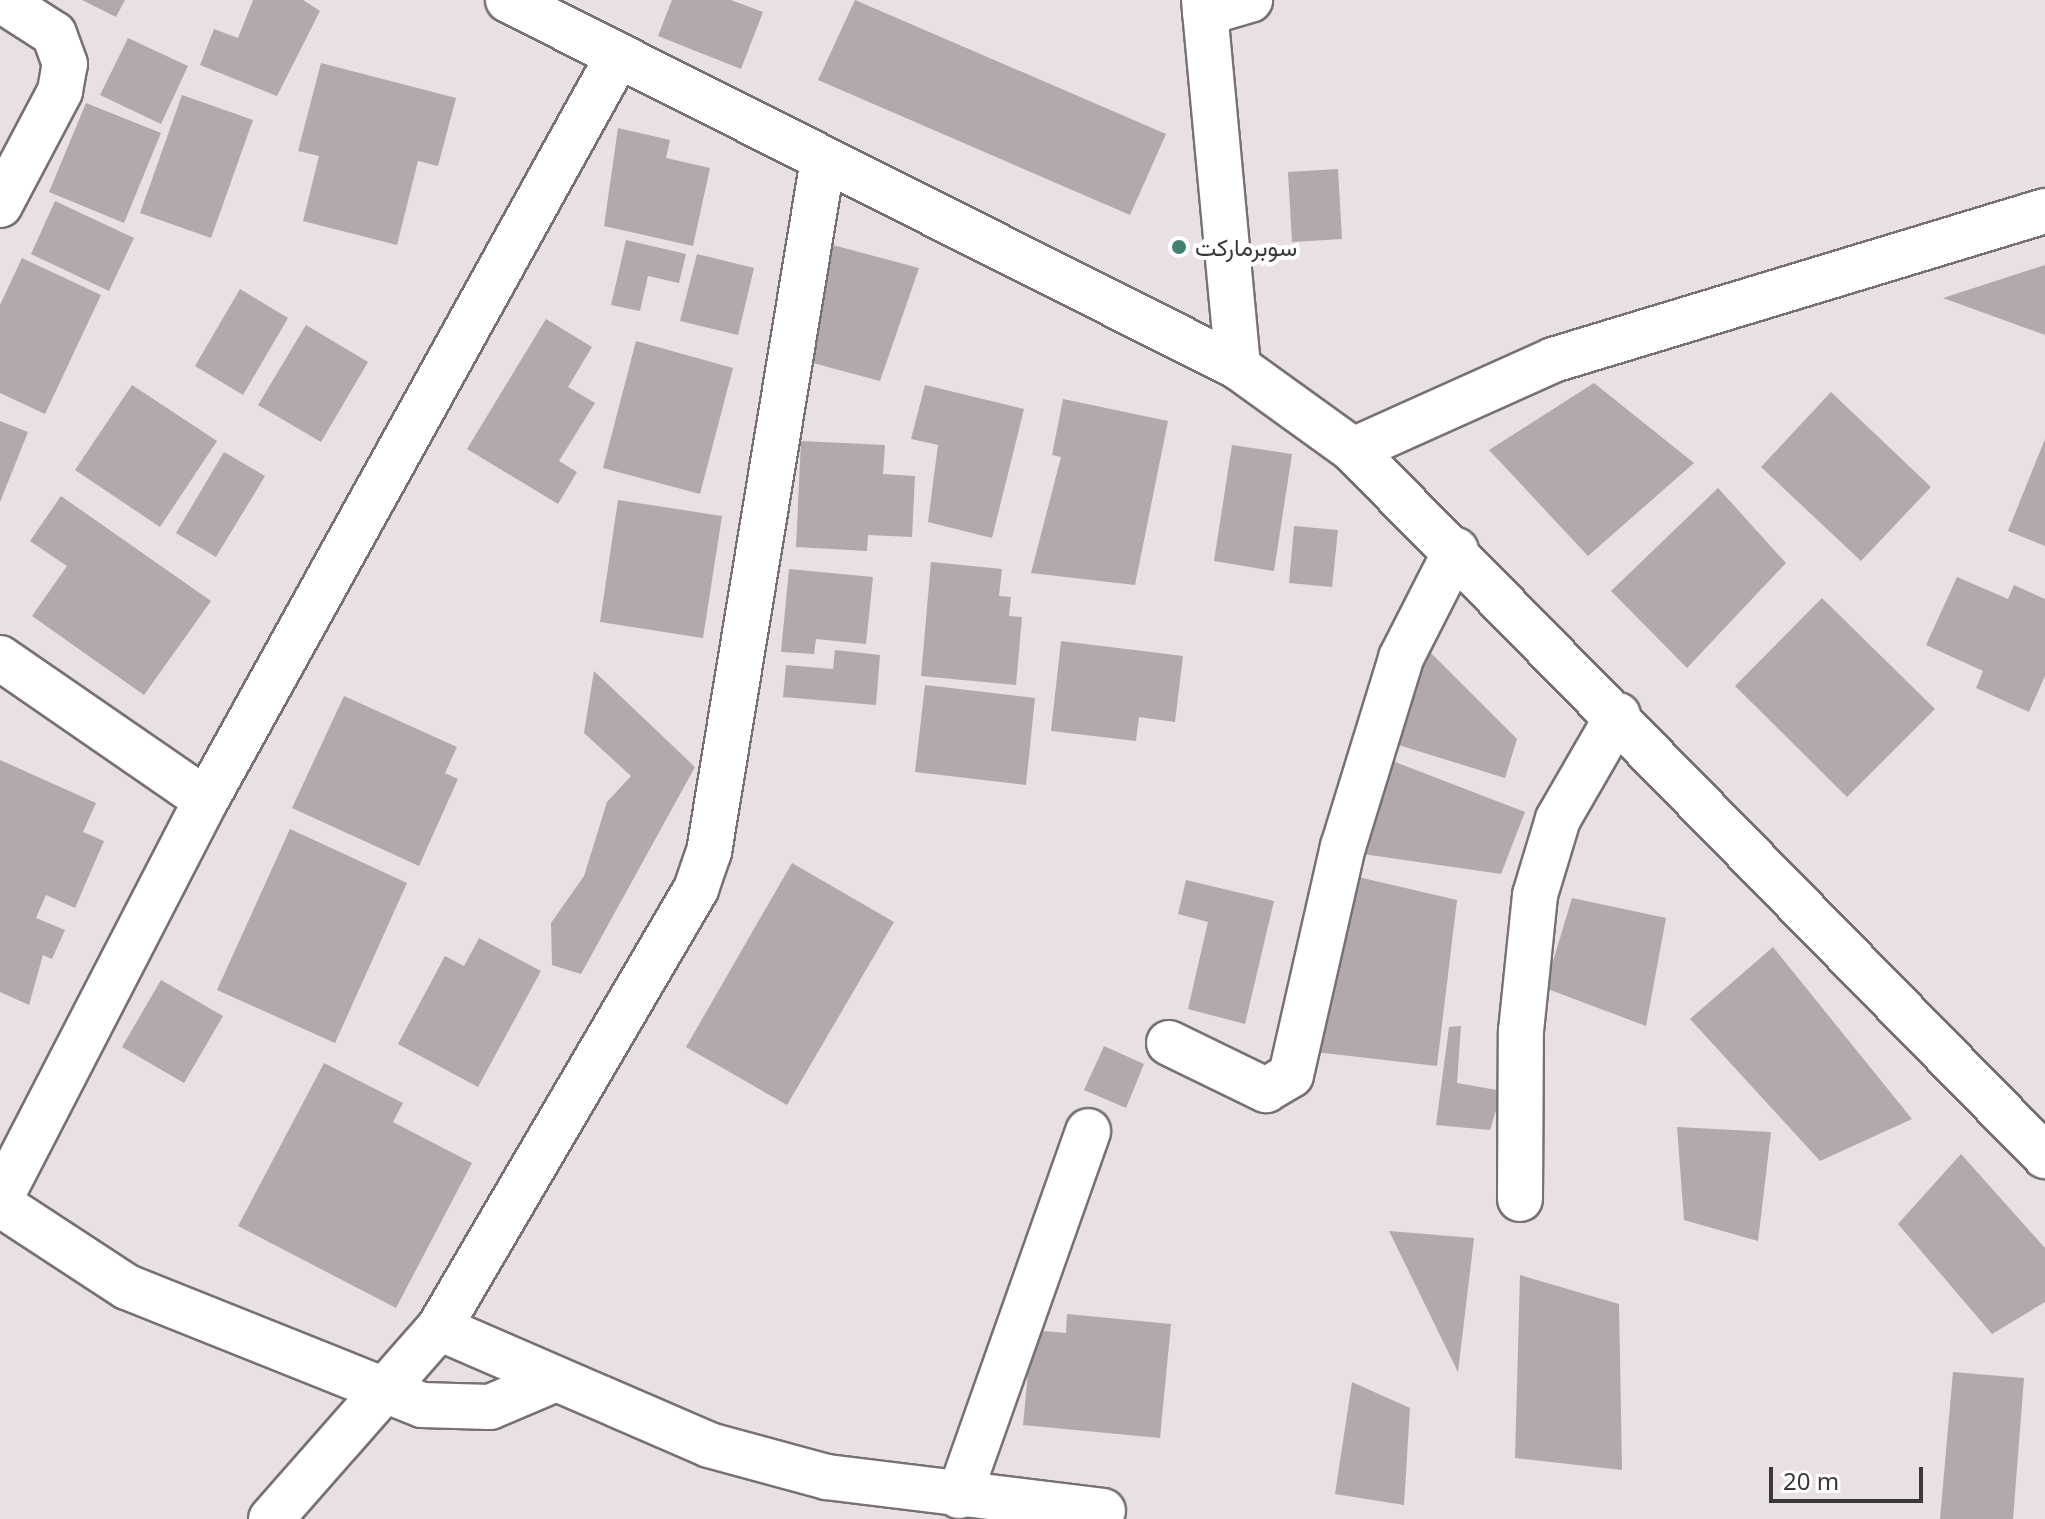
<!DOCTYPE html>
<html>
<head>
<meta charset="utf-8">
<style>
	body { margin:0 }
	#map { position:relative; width:2045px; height:1519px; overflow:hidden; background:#e8e0e2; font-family:"Noto Sans",Vazirmatn,sans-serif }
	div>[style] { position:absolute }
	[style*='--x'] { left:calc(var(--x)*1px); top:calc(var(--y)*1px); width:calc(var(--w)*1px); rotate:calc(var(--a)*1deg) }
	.building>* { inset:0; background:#b1a9ac }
	.roads { filter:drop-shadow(2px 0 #777173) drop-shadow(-2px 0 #777173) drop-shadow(0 2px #777173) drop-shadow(0 -2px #777173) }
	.minor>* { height:44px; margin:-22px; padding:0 22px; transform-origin:22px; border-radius:22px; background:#fff }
	.dots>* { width:22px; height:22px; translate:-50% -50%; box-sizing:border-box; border:4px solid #fff; border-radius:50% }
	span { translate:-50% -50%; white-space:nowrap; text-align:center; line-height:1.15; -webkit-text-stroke:8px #fff; paint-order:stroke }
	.poi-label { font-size:24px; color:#3b3839 }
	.left { translate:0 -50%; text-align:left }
	.scale { position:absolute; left:1769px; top:1467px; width:154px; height:36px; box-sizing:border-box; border:4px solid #3b3839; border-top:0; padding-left:10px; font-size:24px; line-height:28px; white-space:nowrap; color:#3b3839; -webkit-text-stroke:6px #fff; paint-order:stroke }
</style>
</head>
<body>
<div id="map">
	<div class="building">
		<div style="clip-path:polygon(82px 0,125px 0,116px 17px)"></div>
		<div style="clip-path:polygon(253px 0,303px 0,320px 11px,277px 96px,200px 65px,214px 29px,238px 38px)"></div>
		<div style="clip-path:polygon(672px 0,731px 0,763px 12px,741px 69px,658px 36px)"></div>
		<div style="clip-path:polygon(855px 0,1166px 134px,1130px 215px,818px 80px)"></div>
		<div style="clip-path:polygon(128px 38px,188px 66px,161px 124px,100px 95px)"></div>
		<div style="clip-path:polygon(321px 63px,456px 98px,438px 166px,418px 161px,397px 245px,303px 221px,319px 156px,298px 151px)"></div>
		<div style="clip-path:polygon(182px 95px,253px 120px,211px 238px,140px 213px)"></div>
		<div style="clip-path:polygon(86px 103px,161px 133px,124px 223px,49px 192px)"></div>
		<div style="clip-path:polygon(618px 128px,670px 140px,666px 158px,710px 168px,693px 246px,604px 226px)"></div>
		<div style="clip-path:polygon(1338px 169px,1342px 239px,1292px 242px,1288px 172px)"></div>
		<div style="clip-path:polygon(55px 201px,134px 238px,109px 291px,31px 254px)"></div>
		<div style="clip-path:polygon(626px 240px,686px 254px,679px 283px,648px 276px,640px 311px,611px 305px)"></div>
		<div style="clip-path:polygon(829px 244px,919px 268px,880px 381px,798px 359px)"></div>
		<div style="clip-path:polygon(697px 254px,754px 268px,738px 335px,680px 321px)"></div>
		<div style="clip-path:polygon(22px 258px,101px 295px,45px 414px,0 393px,0 305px)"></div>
		<div style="clip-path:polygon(2045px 265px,2045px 335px,1943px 298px)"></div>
		<div style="clip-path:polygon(240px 289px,288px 318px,243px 395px,195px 366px)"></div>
		<div style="clip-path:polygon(546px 319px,592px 347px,568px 387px,595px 403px,559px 461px,577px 472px,558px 504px,467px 449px)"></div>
		<div style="clip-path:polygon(306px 325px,368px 362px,321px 442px,258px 405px)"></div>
		<div style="clip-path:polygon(636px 341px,733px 368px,700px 494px,603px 468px)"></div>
		<div style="clip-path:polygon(1594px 383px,1694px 463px,1588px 556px,1489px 450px)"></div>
		<div style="clip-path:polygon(132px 385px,217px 441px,160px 527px,75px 470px)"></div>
		<div style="clip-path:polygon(925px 385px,1024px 409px,992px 538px,928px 522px,938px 445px,911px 439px)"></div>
		<div style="clip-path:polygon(1831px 392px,1931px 487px,1861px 561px,1761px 467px)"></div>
		<div style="clip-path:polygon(1063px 399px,1168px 421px,1135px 585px,1031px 573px,1061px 457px,1052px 455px)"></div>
		<div style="clip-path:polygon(0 421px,28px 432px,0 502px)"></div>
		<div style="clip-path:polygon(2045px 439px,2045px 546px,2008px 531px)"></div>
		<div style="clip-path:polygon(801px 441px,885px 445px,883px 474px,915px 476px,912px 537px,868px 535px,867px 551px,796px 547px)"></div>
		<div style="clip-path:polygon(1232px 445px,1292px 454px,1274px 571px,1214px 561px)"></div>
		<div style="clip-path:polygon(224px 452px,265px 476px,216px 557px,176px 533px)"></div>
		<div style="clip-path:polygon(1718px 488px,1786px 563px,1687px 668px,1611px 591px)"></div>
		<div style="clip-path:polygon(61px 496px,211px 601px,144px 695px,32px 616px,67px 566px,30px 541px)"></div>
		<div style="clip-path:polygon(618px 500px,722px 516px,703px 638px,600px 622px)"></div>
		<div style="clip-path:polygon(1294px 526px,1338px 530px,1332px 587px,1289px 583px)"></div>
		<div style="clip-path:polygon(931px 562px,1002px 569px,999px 596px,1011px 597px,1009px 616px,1022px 617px,1016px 685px,921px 676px)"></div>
		<div style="clip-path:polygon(789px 569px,873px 577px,866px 644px,816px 639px,814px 654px,781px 652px)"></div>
		<div style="clip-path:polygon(1957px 577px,2008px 599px,2014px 585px,2045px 599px,2045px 676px,2029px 712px,1976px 688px,1983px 671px,1926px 645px)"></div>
		<div style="clip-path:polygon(1822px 598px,1935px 709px,1847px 797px,1735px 686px)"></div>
		<div style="clip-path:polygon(1061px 641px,1183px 656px,1175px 722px,1139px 717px,1136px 741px,1051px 731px)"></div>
		<div style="clip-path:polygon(1426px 648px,1517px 739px,1505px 778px,1392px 743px)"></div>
		<div style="clip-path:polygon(835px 650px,880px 655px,876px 705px,783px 697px,786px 665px,833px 669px)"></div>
		<div style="clip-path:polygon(594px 671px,695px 767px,581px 974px,552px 965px,551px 923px,584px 876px,607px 802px,631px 776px,584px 733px)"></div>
		<div style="clip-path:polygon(925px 685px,1035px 698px,1026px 785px,915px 772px)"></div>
		<div style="clip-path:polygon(344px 696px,457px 747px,445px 773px,458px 779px,419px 866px,292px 808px)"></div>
		<div style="clip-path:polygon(1382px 757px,1525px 812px,1501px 874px,1356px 853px)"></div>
		<div style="clip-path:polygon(0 760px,96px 803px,83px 832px,104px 841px,75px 908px,46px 895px,36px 918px,65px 930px,52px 959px,43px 955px,29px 1005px,0 992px)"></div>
		<div style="clip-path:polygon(290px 829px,407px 883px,335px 1043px,217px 990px)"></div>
		<div style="clip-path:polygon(792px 863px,894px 922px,787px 1105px,686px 1047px)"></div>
		<div style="clip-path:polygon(1354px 876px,1457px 900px,1437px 1066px,1315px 1052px)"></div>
		<div style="clip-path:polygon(1186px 880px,1274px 901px,1245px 1024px,1188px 1009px,1208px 922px,1178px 914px)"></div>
		<div style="clip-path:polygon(1572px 898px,1666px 918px,1646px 1026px,1545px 988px)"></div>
		<div style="clip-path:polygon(479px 938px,541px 971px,478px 1087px,398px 1044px,445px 956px,464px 966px)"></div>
		<div style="clip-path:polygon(1773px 947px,1912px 1119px,1820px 1161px,1690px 1019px)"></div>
		<div style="clip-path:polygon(161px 980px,223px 1016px,184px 1083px,122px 1047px)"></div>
		<div style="clip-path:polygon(1461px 1026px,1457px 1083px,1502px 1091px,1490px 1130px,1436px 1125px,1449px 1027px)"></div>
		<div style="clip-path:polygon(1104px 1046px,1144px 1064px,1126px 1108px,1084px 1090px)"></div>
		<div style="clip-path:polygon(324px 1063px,403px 1103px,393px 1122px,472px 1163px,396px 1308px,238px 1226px)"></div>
		<div style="clip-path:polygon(1677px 1127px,1771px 1132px,1758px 1241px,1684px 1220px)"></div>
		<div style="clip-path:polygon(1961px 1154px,2045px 1248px,2045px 1302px,1992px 1334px,1898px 1224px)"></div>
		<div style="clip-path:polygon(1389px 1231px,1474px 1238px,1458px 1372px)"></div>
		<div style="clip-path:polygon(1520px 1275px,1619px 1304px,1622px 1470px,1515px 1458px)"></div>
		<div style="clip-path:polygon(1067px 1314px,1171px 1324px,1160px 1438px,1023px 1425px,1032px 1330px,1066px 1333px)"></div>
		<div style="clip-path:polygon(1953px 1372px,2024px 1378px,2013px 1519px,1940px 1519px)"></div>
		<div style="clip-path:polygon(1352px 1382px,1410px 1408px,1404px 1505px,1335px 1494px)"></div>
	</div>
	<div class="roads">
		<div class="minor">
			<div style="--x:508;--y:0;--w:817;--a:26.69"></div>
			<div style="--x:1238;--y:367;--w:142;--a:35.8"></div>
			<div style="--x:1353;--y:450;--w:989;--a:45.57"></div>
			<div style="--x:1204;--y:0;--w:369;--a:84.7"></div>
			<div style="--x:1205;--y:13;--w:47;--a:-16.1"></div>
			<div style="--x:0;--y:205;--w:129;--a:-62.2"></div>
			<div style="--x:60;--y:91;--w:27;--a:-80"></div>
			<div style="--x:65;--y:64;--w:32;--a:-110"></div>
			<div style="--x:54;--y:34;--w:63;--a:-147.3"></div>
			<div style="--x:1353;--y:450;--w:219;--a:-24.2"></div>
			<div style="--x:1553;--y:360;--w:514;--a:-16.85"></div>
			<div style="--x:0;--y:658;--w:250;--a:34.6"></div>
			<div style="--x:1169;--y:1043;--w:108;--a:25.9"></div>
			<div style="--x:1266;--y:1090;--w:29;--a:-31"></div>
			<div style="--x:1291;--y:1075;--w:234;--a:-77.2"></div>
			<div style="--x:1343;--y:847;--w:198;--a:-72.9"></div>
			<div style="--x:1401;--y:658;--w:121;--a:-63"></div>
			<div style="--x:0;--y:1199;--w:449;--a:-62.7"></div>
			<div style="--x:206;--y:800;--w:848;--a:-61.02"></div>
			<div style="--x:1520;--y:1199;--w:168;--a:-89.7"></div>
			<div style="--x:1521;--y:1031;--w:137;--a:-84.1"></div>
			<div style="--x:1535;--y:895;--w:79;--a:-73.2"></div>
			<div style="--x:1558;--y:819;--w:120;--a:-60"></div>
			<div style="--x:0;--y:1204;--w:152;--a:33.2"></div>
			<div style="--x:127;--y:1287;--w:318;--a:21.8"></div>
			<div style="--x:422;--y:1405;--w:68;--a:1.7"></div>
			<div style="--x:490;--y:1407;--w:64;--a:-23"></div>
			<div style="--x:439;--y:1328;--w:294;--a:23.4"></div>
			<div style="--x:709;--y:1445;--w:122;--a:15.2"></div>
			<div style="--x:827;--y:1477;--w:278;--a:7"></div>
			<div style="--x:959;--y:1496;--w:387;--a:-70.5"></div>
			<div style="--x:271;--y:1519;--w:254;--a:-48.7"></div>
			<div style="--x:439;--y:1328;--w:509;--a:-59.65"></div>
			<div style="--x:696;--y:889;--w:39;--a:-71"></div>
			<div style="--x:709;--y:852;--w:701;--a:-80.65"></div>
		</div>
	</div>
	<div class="dots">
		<div style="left:1179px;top:247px;background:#408171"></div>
	</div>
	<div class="poi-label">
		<span class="left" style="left:1195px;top:247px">سوبرماركت</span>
	</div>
	<div class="scale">20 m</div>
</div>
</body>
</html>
